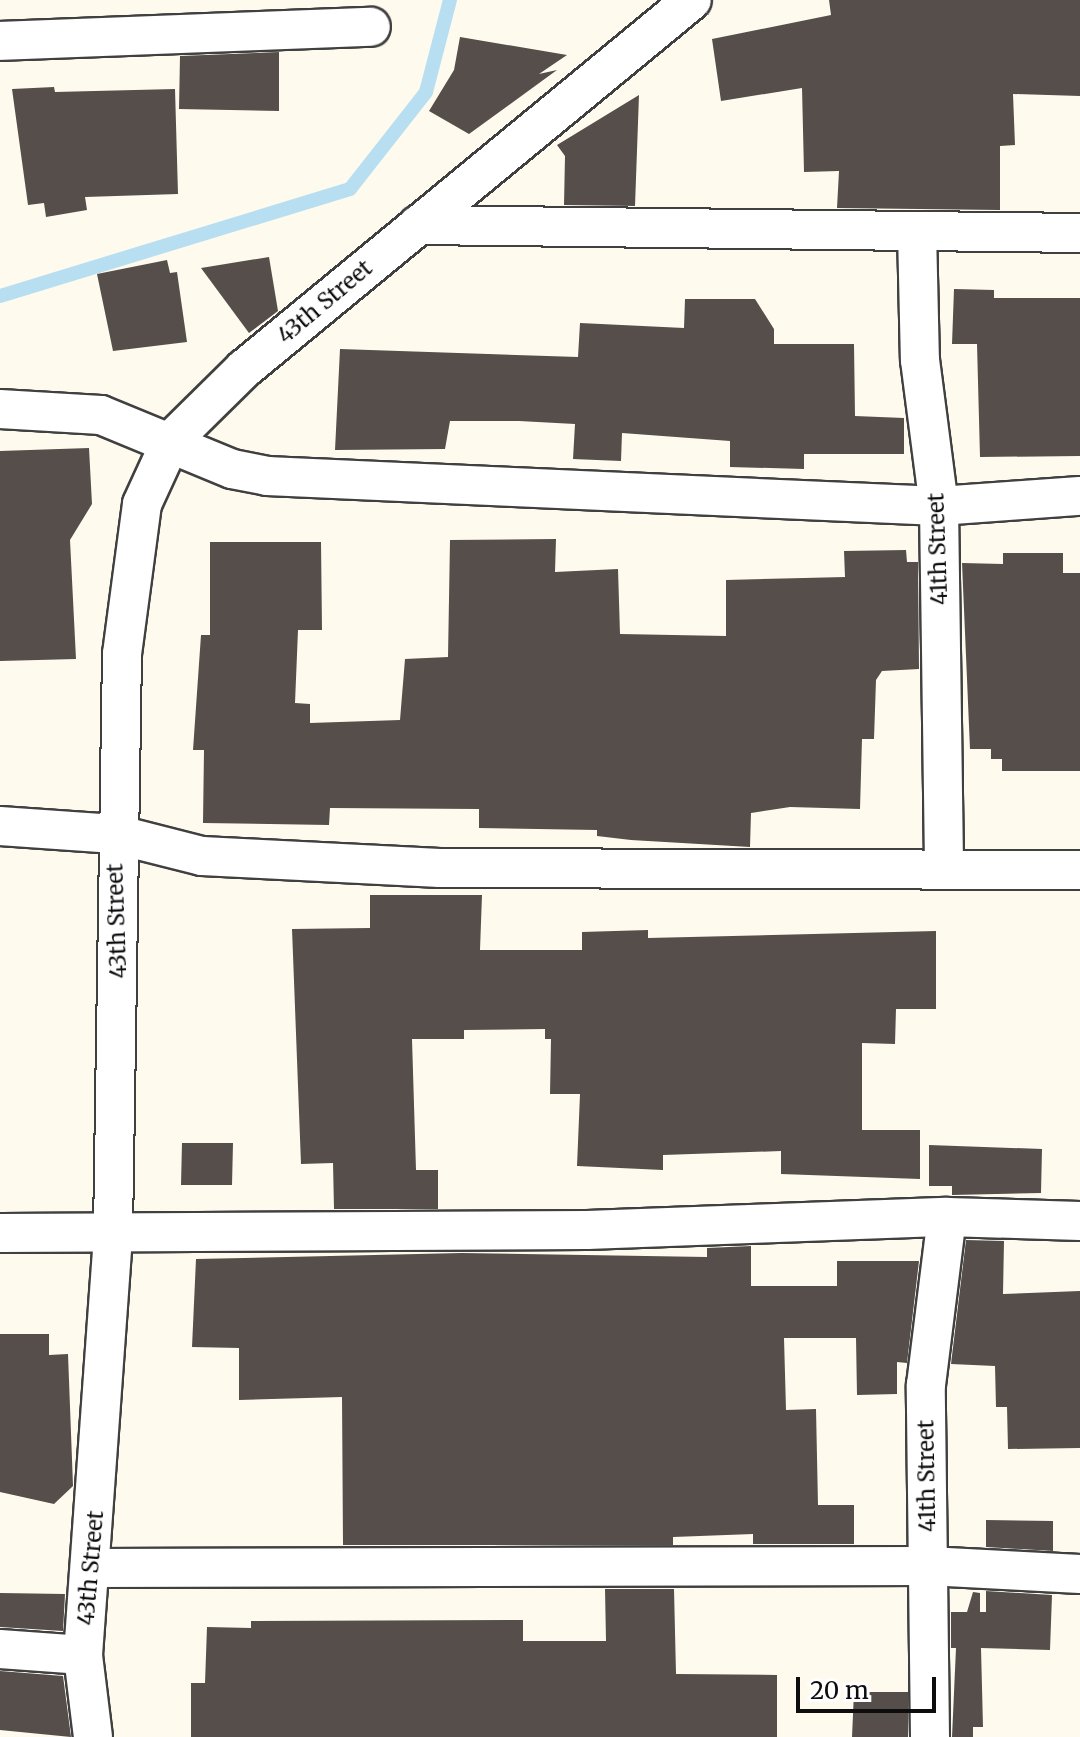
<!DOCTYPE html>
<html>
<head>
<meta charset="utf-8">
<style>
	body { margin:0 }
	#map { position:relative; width:1080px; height:1737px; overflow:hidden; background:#fefaee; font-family:Merriweather,serif }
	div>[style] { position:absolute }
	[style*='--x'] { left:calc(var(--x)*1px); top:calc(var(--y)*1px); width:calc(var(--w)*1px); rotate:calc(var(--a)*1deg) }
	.stream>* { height:14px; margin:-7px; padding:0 7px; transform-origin:7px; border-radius:7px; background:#b7dff1 }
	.building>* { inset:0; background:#554e4a }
	.roads { filter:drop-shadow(2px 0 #404040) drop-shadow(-2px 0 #404040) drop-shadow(0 2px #404040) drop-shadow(0 -2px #404040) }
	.minor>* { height:38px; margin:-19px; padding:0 19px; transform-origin:19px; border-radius:19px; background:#fff }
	span { translate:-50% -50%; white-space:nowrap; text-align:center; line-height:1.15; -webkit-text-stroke:8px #fff; paint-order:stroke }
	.street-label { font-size:22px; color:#0d0d0d }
	.scale { position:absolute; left:796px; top:1677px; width:140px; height:36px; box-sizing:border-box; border:4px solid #0d0d0d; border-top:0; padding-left:10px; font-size:24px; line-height:28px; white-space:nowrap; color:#0d0d0d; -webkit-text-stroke:6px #fff; paint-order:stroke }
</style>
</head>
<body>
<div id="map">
	<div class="stream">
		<div style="--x:0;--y:296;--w:366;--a:-17"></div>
		<div style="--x:350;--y:189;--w:123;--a:-51.9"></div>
		<div style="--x:426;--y:92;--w:95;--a:-75.4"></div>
	</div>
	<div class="building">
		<div style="clip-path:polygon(829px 0,1080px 0,1080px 96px,1013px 94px,1015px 145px,1000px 146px,1000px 210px,837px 208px,839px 171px,804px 172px,802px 88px,721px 101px,712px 39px,831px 15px)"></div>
		<div style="clip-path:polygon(460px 37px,567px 55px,539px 74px,557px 70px,469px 134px,429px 111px,454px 70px)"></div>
		<div style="clip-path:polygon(279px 52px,279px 111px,179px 109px,180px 56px)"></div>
		<div style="clip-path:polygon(54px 87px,55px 92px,175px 89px,178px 194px,85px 197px,87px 210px,46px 217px,44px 203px,28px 205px,12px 89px)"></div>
		<div style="clip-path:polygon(639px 95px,635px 206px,564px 205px,565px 156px,557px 145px)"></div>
		<div style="clip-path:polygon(269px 257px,278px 311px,249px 333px,201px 268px)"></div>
		<div style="clip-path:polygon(167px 260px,170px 273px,177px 272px,187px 342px,113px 351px,97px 274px)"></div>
		<div style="clip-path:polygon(954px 289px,994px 290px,994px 298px,1080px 298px,1080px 456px,980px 457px,977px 344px,952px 344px)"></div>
		<div style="clip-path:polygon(685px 299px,755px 299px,774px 329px,774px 344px,854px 344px,855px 416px,904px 418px,904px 454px,804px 454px,804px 469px,730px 467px,730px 441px,622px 433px,621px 461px,573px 459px,575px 424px,519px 421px,450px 421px,445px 449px,335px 450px,340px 349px,578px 357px,580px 323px,684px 328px)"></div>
		<div style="clip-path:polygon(89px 448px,92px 504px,70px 540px,76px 659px,0 661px,0 451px)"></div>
		<div style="clip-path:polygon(556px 539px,555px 572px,618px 569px,620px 634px,726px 636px,726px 580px,845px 577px,844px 551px,906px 550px,907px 562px,918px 562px,919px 669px,882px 671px,876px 680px,874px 739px,862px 739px,860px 809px,790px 807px,751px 813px,750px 847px,631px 840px,597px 836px,597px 830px,479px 828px,479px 809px,330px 808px,329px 825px,203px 823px,204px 750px,193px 750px,201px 635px,210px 635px,210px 542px,321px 542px,322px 630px,298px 630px,295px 703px,310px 704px,310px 723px,400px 720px,405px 659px,448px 657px,450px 540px)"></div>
		<div style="clip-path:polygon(1003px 553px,1063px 553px,1063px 573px,1080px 573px,1080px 771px,1002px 771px,1002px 759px,991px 759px,991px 749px,970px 749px,962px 563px,1003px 564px)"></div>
		<div style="clip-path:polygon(370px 895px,482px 895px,480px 950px,582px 950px,582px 932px,648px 930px,648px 938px,936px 931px,936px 1009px,896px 1009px,895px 1044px,862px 1043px,862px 1130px,920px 1130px,920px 1179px,781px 1174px,781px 1151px,663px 1155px,663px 1170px,577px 1166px,580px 1094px,550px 1094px,551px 1039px,545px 1039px,545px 1029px,464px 1030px,464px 1039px,412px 1039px,416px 1170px,438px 1170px,438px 1209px,334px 1209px,333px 1163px,301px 1164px,292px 929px,370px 928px)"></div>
		<div style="clip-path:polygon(182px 1143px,233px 1143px,232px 1185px,181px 1185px)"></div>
		<div style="clip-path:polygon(929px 1145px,1042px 1149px,1041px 1193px,952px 1195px,952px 1186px,929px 1186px)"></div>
		<div style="clip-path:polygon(966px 1240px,1004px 1241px,1003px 1294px,1080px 1291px,1080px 1448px,1008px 1449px,1007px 1407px,996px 1407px,995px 1366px,951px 1364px)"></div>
		<div style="clip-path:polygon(751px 1246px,751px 1286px,837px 1286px,837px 1261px,919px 1261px,907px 1363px,897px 1362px,897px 1394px,857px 1395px,856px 1338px,784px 1338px,786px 1410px,816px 1409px,818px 1505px,854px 1505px,854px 1544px,753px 1544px,753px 1534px,673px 1537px,673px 1545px,343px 1545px,342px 1397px,239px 1400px,239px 1348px,192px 1347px,196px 1259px,462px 1253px,707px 1257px,707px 1248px)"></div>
		<div style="clip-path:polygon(0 1334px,49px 1334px,49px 1355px,68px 1354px,73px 1486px,54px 1504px,0 1492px)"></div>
		<div style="clip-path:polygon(986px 1520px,1053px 1521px,1053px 1551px,986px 1547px)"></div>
		<div style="clip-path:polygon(605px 1589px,674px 1589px,676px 1674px,777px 1675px,777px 1737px,191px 1737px,191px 1683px,205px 1683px,207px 1627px,251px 1628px,251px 1621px,523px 1620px,523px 1641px,606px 1641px)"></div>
		<div style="clip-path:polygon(986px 1591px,1052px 1595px,1050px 1650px,981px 1648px,983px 1727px,973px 1727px,973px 1737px,952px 1737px,956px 1648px,951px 1648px,951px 1612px,967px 1612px,973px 1592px,980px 1593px,980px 1612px,986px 1612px)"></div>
		<div style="clip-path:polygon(0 1593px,65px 1594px,63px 1631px,0 1627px)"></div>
		<div style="clip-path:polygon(0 1671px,63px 1676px,71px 1737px,0 1730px)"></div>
		<div style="clip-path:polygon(854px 1692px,908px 1692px,908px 1737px,852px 1737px)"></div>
	</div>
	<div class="roads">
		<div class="minor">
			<div style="--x:0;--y:41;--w:371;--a:-2.2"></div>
			<div style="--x:418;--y:225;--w:662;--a:0.69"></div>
			<div style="--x:917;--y:231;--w:129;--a:88.7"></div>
			<div style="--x:920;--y:360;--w:147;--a:82.6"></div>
			<div style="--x:939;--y:506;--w:363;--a:89.2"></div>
			<div style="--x:0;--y:409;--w:101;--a:3.4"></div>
			<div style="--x:101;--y:415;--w:142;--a:22.4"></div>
			<div style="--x:232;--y:469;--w:36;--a:11"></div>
			<div style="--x:267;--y:476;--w:673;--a:2.56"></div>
			<div style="--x:939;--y:506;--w:141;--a:-4.1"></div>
			<div style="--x:0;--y:826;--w:115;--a:4"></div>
			<div style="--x:115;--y:834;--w:90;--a:14.2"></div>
			<div style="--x:202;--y:856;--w:238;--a:2.9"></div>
			<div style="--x:440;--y:868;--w:640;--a:0.18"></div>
			<div style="--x:0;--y:1233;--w:587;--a:-0.29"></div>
			<div style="--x:587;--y:1230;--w:360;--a:-2.1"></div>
			<div style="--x:947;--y:1217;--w:133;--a:1.7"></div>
			<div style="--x:92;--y:1568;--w:836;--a:-0.14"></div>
			<div style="--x:928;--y:1566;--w:152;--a:3"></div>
			<div style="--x:0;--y:1649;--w:83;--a:4.1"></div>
			<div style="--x:93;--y:1737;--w:83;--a:-97"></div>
			<div style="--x:83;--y:1655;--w:424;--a:-85.9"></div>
			<div style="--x:113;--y:1232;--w:578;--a:-89.11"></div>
			<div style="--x:122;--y:654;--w:151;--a:-82.4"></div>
			<div style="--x:142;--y:504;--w:69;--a:-65.3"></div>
			<div style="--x:171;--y:441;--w:103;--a:-44.6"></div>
			<div style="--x:244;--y:369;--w:580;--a:-39.48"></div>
			<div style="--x:930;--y:1737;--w:352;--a:-90.7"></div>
			<div style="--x:926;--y:1385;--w:169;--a:-82.9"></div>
		</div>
	</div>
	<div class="street-label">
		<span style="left:325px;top:302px;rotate:-40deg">43th Street</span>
		<span style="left:938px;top:549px;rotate:-92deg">41th Street</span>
		<span style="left:117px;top:921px;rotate:-92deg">43th Street</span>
		<span style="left:927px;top:1476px;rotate:-91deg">41th Street</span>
		<span style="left:91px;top:1568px;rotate:-85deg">43th Street</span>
	</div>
	<div class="scale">20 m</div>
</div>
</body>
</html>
